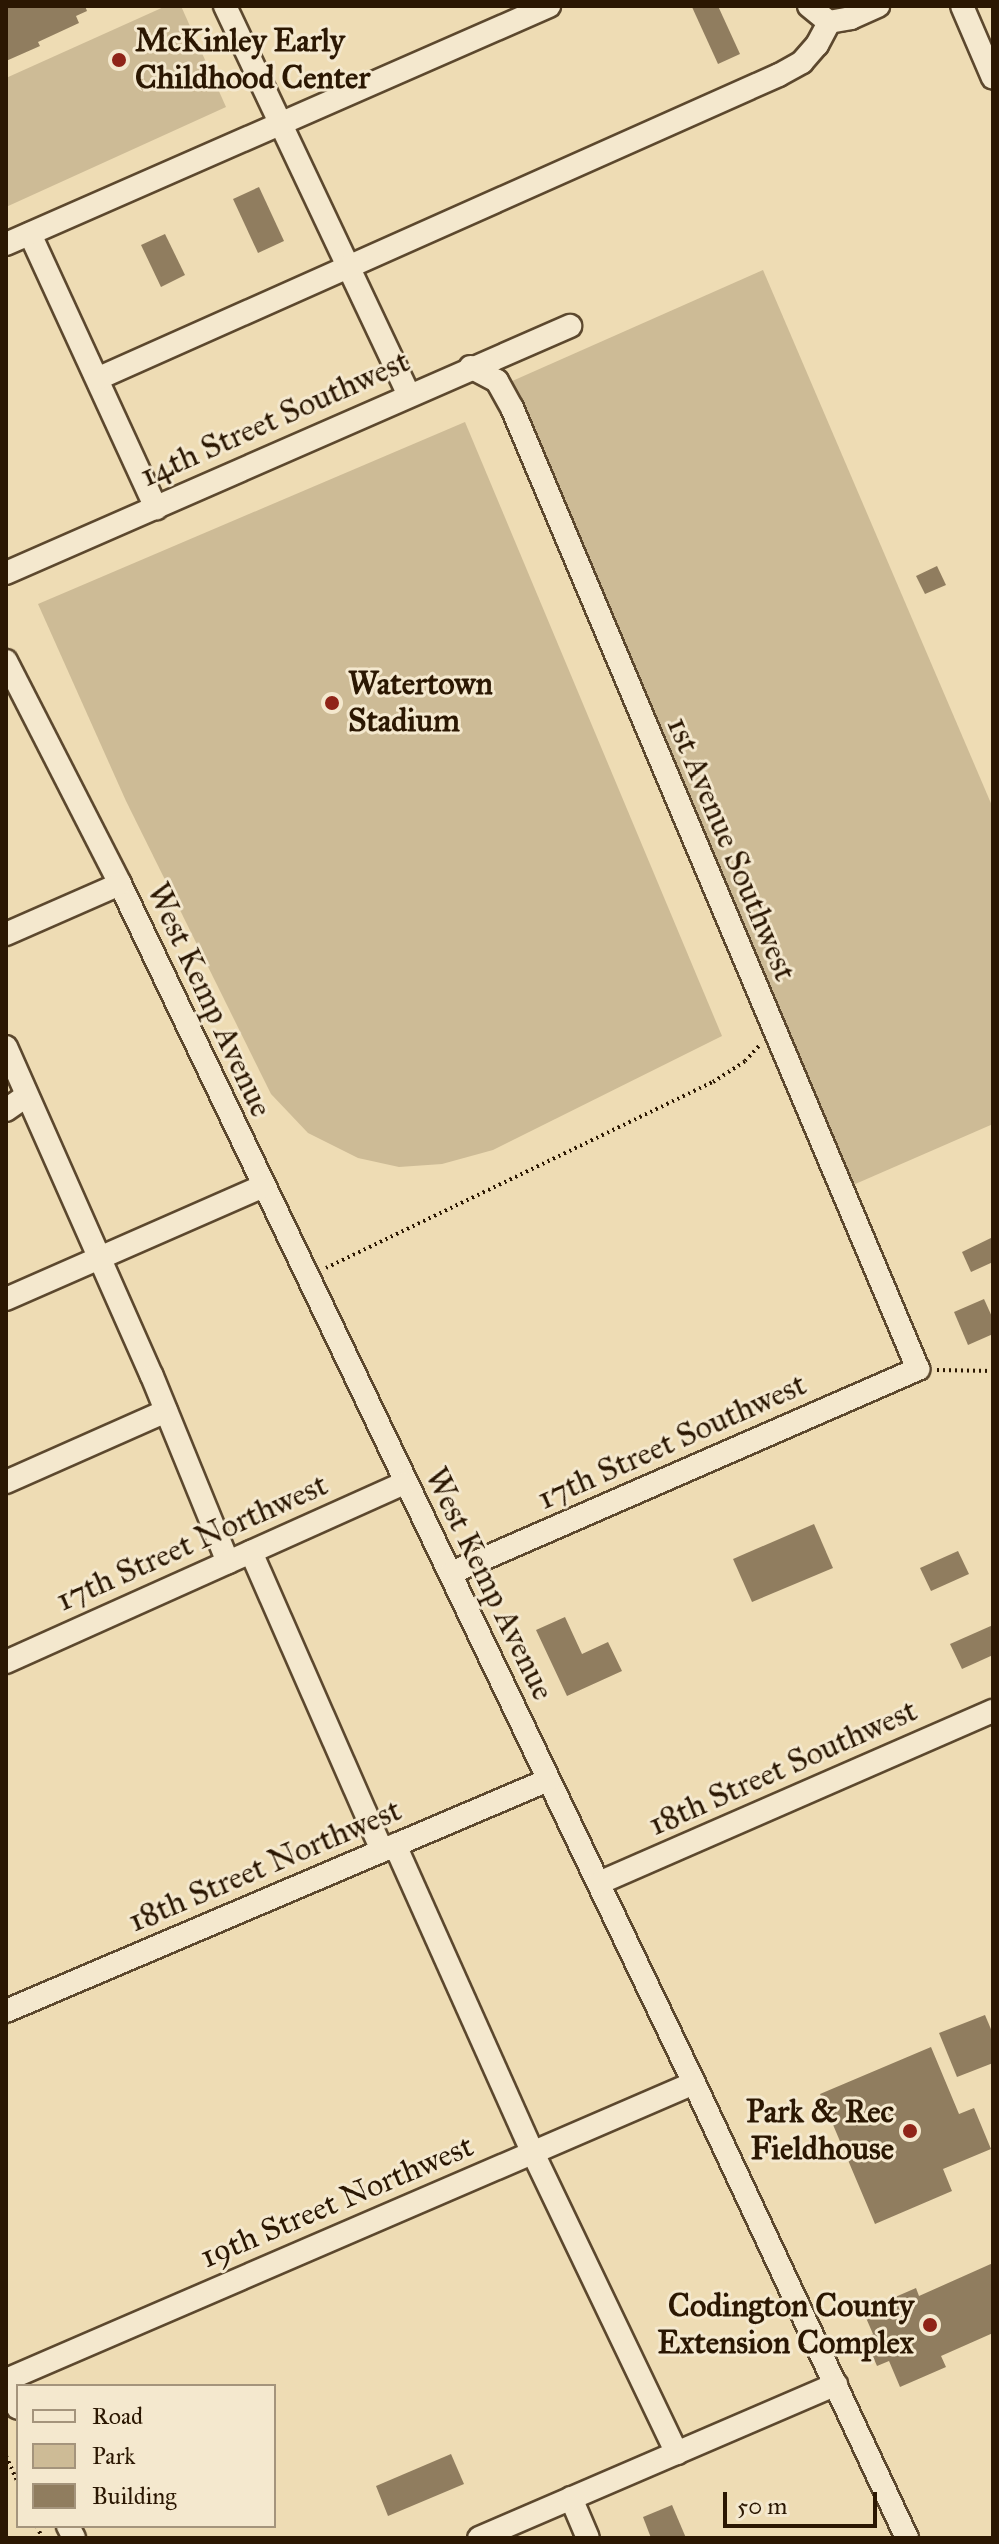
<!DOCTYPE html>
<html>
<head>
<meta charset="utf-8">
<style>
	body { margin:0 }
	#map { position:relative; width:999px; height:2544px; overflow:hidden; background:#eedcb4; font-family:"IM FELL Great Primer",serif }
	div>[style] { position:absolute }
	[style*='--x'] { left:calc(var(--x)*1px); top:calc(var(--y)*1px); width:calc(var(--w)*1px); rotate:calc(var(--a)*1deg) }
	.green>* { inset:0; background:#cdbb96 }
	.building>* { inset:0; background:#907d5f }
	.path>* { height:4px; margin-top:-2px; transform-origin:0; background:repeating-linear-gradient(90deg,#2b1702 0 2px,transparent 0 6px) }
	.roads { filter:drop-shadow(2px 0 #5c482e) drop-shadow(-2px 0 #5c482e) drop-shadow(0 2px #5c482e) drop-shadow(0 -2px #5c482e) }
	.minor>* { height:22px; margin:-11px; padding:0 11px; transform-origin:11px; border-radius:11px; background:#f4e8ce }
	.dots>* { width:22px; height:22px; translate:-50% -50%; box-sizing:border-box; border:4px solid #f4e8ce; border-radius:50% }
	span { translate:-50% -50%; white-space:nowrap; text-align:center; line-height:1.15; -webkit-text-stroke:6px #f4e8ce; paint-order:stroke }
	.poi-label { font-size:32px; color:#2b1702; font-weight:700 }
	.left { translate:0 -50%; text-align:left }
	.right { translate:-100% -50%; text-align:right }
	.street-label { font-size:32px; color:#2b1702 }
	.frame { position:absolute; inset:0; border:8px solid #2b1702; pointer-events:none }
	.legend { position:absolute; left:16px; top:2384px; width:260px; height:144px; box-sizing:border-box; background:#f4e8ce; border:2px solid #a4947c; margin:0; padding:10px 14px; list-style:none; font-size:24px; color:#2b1702 }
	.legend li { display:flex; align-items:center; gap:16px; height:40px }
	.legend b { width:40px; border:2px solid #a4947c }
	.scale { position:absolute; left:723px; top:2492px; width:154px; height:36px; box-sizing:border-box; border:4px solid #2b1702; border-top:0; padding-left:10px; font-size:24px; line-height:28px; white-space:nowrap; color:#2b1702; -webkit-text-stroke:6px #f4e8ce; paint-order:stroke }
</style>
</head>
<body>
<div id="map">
	<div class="green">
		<div style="clip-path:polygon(166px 6px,181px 6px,226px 107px,6px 207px,6px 78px)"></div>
		<div style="clip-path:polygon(763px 270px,993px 808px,993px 1124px,853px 1185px,510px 382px)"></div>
		<div style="clip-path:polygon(465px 422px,722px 1036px,493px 1150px,442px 1164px,399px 1167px,358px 1158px,308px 1133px,271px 1094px,126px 801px,38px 604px)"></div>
	</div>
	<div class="building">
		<div style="clip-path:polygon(6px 6px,85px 6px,87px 11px,76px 16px,79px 23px,38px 42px,40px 46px,6px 61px)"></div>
		<div style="clip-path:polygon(695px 6px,718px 6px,740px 54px,718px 64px,692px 7px)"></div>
		<div style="clip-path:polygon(259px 187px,284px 241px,258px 253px,233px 199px)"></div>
		<div style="clip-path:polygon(165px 234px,185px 275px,161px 287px,141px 245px)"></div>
		<div style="clip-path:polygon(937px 566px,946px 585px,925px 594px,916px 576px)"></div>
		<div style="clip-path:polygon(993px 1237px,993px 1262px,971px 1272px,962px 1252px)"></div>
		<div style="clip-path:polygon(984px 1299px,993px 1319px,993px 1334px,968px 1345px,954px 1312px)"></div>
		<div style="clip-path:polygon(814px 1524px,833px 1568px,752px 1602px,733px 1559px)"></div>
		<div style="clip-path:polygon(958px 1551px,969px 1574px,931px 1591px,920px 1568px)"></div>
		<div style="clip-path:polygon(565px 1617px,582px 1654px,608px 1642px,622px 1671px,567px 1696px,536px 1630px)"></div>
		<div style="clip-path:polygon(993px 1625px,993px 1655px,962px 1669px,950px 1644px)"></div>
		<div style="clip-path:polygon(985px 2015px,993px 2034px,993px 2063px,957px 2077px,939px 2033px)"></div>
		<div style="clip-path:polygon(931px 2047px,959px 2114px,974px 2108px,991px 2149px,943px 2169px,952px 2191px,875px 2224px,820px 2094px)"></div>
		<div style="clip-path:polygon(993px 2263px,993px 2333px,941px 2356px,946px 2367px,900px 2387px,889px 2361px,877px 2366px,865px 2338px,873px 2334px,863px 2311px,916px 2288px,919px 2296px)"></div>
		<div style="clip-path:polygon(451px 2454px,464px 2484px,388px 2516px,376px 2486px)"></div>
		<div style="clip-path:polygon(672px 2505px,686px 2538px,651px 2538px,643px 2517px)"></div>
	</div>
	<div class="path">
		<div style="--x:326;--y:1268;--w:429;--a:-25.7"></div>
		<div style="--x:713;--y:1082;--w:38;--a:-33"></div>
		<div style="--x:745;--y:1061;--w:23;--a:-47"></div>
		<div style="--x:937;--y:1370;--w:56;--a:1"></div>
		<div style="--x:6;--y:2456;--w:30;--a:66"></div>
		<div style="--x:37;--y:2526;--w:13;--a:67"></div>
	</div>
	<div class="roads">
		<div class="minor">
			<div style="--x:225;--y:6;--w:429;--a:64.7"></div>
			<div style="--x:809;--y:6;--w:26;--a:39"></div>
			<div style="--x:962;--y:6;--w:78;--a:66.7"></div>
			<div style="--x:829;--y:22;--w:22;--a:-10"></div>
			<div style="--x:851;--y:18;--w:30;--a:-24"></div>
			<div style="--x:30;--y:234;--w:302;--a:65.3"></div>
			<div style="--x:6;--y:244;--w:593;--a:-23.67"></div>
			<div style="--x:99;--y:378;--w:744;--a:-24.02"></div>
			<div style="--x:779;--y:75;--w:26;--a:-29"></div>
			<div style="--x:802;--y:62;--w:23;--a:-49"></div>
			<div style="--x:817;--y:45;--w:26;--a:-62"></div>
			<div style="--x:6;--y:573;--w:616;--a:-23.65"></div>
			<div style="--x:6;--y:661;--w:250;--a:62.9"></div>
			<div style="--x:120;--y:884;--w:1329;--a:64.42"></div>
			<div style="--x:694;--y:2083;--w:502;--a:64.91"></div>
			<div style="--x:6;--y:934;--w:124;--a:-23.7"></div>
			<div style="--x:6;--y:1047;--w:360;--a:66.1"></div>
			<div style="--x:152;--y:1376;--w:201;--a:67.8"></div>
			<div style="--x:6;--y:1110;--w:24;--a:-35"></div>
			<div style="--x:6;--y:1299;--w:279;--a:-23.7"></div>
			<div style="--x:6;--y:1482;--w:175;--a:-23.9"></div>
			<div style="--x:251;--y:1552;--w:326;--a:66.3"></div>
			<div style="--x:451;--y:1573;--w:510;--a:-23.6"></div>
			<div style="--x:918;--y:1369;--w:1043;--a:-112.9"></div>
			<div style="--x:512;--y:408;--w:31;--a:-119"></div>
			<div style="--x:497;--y:381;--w:30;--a:-152"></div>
			<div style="--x:6;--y:1662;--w:436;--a:-24.2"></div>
			<div style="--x:395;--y:1845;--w:338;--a:65.9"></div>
			<div style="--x:533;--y:2153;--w:333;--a:64.4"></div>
			<div style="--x:599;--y:1883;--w:430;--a:-23.6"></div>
			<div style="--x:6;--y:2011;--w:589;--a:-23.08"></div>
			<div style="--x:6;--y:2380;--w:749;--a:-23.35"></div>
			<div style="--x:6;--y:2380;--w:30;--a:67"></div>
			<div style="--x:571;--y:2498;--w:43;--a:67"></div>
			<div style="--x:68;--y:2526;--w:13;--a:63"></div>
			<div style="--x:479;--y:2538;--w:389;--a:-23.3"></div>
		</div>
	</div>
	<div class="dots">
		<div style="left:119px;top:60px;background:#8f2418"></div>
		<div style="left:332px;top:703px;background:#8f2418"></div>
		<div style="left:910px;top:2131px;background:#8f2418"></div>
		<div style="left:930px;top:2325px;background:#8f2418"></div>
	</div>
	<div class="poi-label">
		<span class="left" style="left:135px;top:60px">McKinley Early<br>Childhood Center</span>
		<span class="left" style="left:348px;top:703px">Watertown<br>Stadium</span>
		<span class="right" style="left:894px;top:2131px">Park &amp; Rec<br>Fieldhouse</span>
		<span class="right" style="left:914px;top:2325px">Codington County<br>Extension Complex</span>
	</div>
	<div class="street-label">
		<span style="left:275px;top:419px;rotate:-24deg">14th Street Southwest</span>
		<span style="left:731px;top:849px;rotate:67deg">1st Avenue Southwest</span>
		<span style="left:209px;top:1000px;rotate:65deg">West Kemp Avenue</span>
		<span style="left:672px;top:1442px;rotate:-24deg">17th Street Southwest</span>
		<span style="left:192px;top:1543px;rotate:-24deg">17th Street Northwest</span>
		<span style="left:489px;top:1584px;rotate:64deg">West Kemp Avenue</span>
		<span style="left:783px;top:1768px;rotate:-24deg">18th Street Southwest</span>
		<span style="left:265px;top:1866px;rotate:-23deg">18th Street Northwest</span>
		<span style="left:337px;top:2202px;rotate:-23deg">19th Street Northwest</span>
	</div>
	<div class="frame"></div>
	<ul class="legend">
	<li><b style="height:10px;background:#f4e8ce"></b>Road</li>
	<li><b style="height:22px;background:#cdbb96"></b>Park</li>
	<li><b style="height:22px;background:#907d5f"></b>Building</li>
	</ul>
	<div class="scale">50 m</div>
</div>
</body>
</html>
